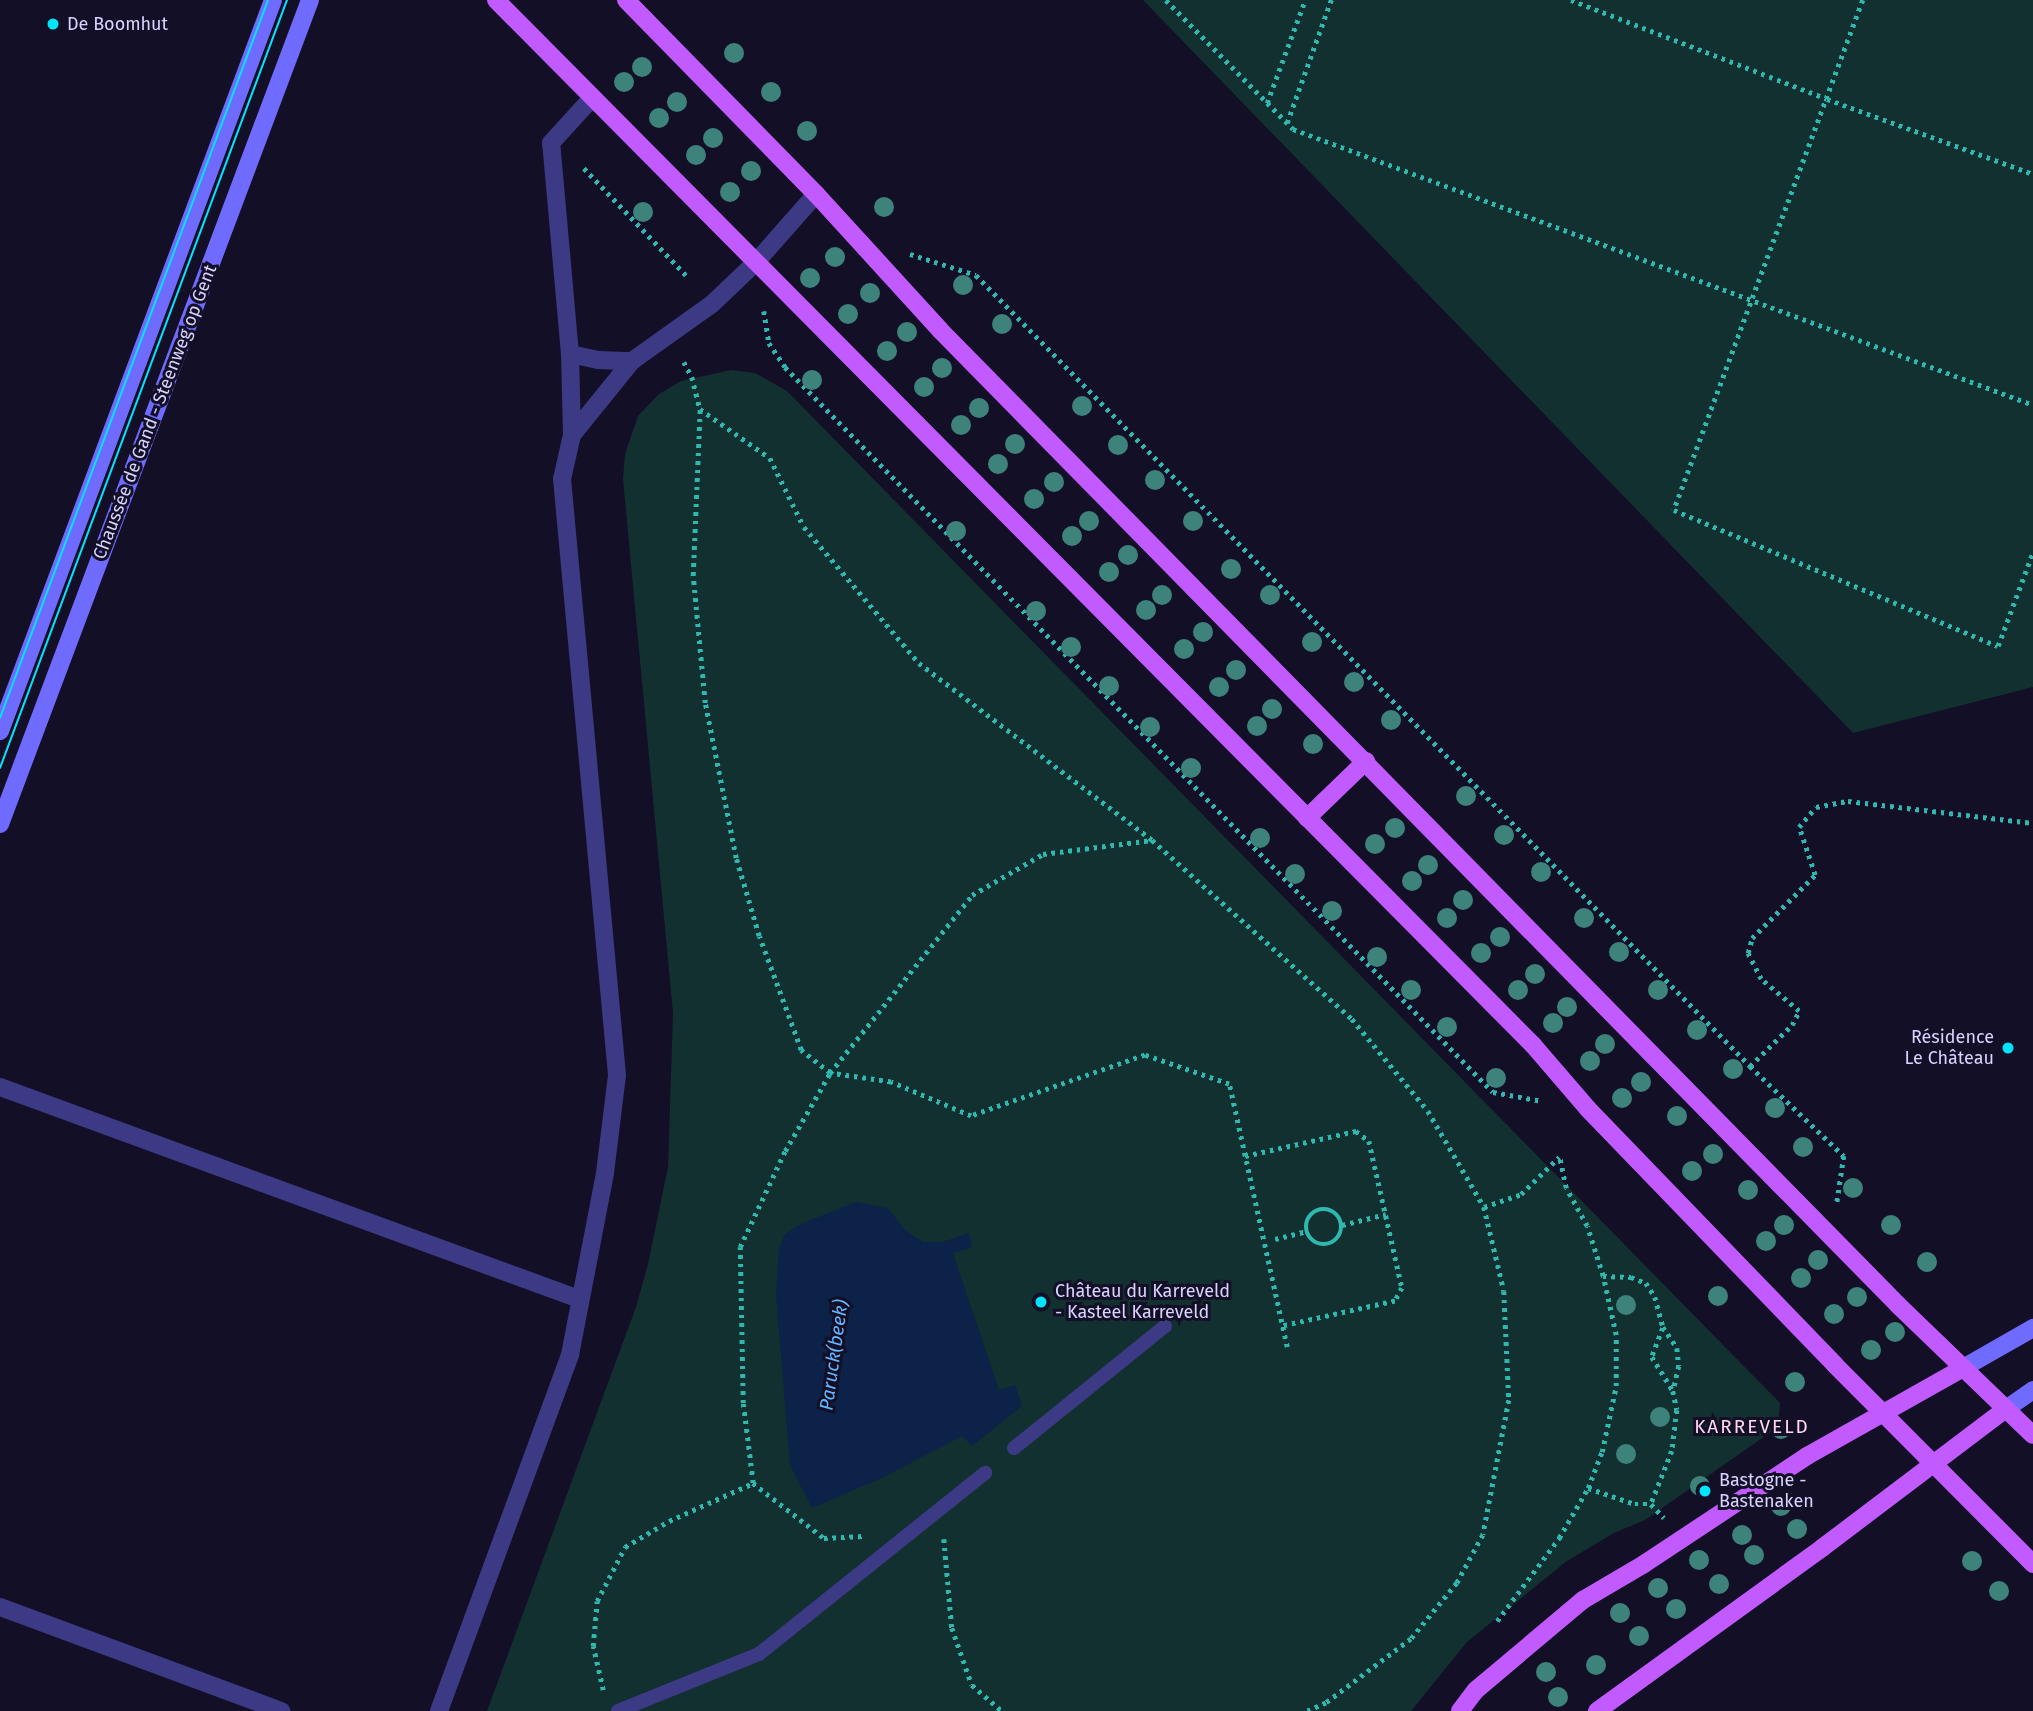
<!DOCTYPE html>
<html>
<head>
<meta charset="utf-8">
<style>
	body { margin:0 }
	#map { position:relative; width:2033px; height:1711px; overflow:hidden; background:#130f26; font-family:"Fira Sans",sans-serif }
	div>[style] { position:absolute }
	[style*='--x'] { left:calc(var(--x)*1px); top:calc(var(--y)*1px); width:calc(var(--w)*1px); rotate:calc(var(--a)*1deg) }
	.green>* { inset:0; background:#12302f }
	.water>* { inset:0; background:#0c2248 }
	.path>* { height:4.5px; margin-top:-2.25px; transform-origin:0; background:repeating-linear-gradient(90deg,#2fb8b0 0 3.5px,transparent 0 8.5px) }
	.path>.ring { margin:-2.25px; padding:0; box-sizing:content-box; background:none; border:4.5px solid #2fb8b0; border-radius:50% }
	.lane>* { height:14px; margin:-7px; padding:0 7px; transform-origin:7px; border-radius:7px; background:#3d3a85 }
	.street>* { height:18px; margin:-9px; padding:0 9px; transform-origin:9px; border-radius:9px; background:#3d3a85 }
	.secondary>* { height:18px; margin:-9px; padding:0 9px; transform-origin:9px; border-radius:9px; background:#6f6bff }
	.primary>* { height:18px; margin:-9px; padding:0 9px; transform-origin:9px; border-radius:9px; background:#c25bff }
	.tram>* { height:2px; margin:-1px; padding:0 1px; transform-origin:1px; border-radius:1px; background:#00e5ff }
	.trees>* { width:20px; height:20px; margin:-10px; border-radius:50%; background:#3d827b }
	.dots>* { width:19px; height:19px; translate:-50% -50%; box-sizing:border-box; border:4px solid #130f26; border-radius:50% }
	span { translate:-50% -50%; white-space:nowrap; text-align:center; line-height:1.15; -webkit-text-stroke:6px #130f26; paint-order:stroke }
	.poi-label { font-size:18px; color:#d9d4ff }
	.left { translate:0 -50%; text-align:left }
	.right { translate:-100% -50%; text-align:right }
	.street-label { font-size:18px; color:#d9d4ff }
	.water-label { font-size:19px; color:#62b6ff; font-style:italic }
	.neighbourhood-label { font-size:19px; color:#ffd6f0; letter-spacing:2px }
</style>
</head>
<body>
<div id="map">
	<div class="green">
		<div style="clip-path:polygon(1143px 0,2033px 0,2033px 687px,1853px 733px)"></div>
		<div style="clip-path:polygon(731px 370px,755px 373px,787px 391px,1780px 1403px,1778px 1427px,1645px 1520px,1614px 1533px,1567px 1561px,1467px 1642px,1411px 1711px,487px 1711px,636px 1307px,648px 1264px,668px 1167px,673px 1013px,623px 479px,625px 454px,638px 416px,659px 394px,681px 381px)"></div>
	</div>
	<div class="water">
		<div style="clip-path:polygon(856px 1202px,888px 1208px,904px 1229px,923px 1242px,942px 1242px,969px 1233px,972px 1247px,953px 1253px,999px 1390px,1015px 1385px,1022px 1406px,972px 1446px,962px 1436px,882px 1478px,812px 1508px,790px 1465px,776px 1295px,779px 1248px,785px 1234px,803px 1223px)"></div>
	</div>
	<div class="path">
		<div style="--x:1166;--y:0;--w:181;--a:45.4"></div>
		<div style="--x:1293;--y:129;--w:790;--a:20.45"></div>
		<div style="--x:1571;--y:0;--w:274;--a:21.1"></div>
		<div style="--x:1827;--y:99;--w:219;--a:20"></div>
		<div style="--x:1863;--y:0;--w:544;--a:110.33"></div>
		<div style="--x:1674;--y:510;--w:351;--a:22.8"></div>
		<div style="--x:1998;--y:646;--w:100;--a:-69.6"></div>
		<div style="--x:1267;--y:103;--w:110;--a:-69.7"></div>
		<div style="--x:1287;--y:123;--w:131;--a:-70.3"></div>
		<div style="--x:584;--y:168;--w:148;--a:46.4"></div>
		<div style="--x:910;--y:254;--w:69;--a:17.7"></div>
		<div style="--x:976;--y:275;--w:1107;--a:45.62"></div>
		<div style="--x:1750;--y:1066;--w:130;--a:43.8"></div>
		<div style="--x:1844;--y:1156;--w:48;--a:98.5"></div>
		<div style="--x:764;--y:311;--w:32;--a:81"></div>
		<div style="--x:769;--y:343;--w:29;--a:56"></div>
		<div style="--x:785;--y:367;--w:1013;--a:45.68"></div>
		<div style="--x:1493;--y:1092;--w:50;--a:10.4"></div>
		<div style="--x:684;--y:362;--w:17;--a:62"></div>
		<div style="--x:692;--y:377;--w:33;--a:76"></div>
		<div style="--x:1750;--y:1066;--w:59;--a:-44.3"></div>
		<div style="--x:1792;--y:1025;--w:16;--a:-63"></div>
		<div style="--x:1799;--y:1011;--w:50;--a:-139.9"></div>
		<div style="--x:1761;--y:979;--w:29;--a:-117"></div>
		<div style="--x:1748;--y:953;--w:16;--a:-75"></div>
		<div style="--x:1752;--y:938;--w:89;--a:-45"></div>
		<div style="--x:1815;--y:875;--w:51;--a:-108.4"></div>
		<div style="--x:1799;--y:827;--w:26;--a:-50"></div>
		<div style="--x:1816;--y:807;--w:33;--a:-11"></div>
		<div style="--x:1848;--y:801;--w:186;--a:6.8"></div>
		<div style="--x:1245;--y:1156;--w:114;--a:-12.7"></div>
		<div style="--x:1356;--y:1131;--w:16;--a:38"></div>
		<div style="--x:1369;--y:1141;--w:151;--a:77.3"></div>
		<div style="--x:1402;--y:1288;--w:15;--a:118"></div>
		<div style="--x:1395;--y:1301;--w:116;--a:167.5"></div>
		<div style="--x:1484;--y:1207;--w:39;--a:-19"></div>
		<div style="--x:1521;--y:1194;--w:53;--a:-44.2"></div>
		<div class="ring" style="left:1306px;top:1209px;width:31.5px;height:31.5px"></div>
		<div style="--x:1342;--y:1225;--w:45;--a:-14"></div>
		<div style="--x:1275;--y:1239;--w:32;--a:-14"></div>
		<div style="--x:1603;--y:1276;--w:28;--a:2"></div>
		<div style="--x:1631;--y:1277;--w:16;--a:22"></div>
		<div style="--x:1646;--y:1283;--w:17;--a:57"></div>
		<div style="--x:1655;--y:1297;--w:31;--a:75"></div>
		<div style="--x:1663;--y:1327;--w:25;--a:56"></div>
		<div style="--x:1677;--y:1348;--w:18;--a:84"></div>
		<div style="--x:1679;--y:1366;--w:26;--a:103"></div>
		<div style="--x:1673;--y:1391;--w:19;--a:78"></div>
		<div style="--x:1677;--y:1410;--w:41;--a:97"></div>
		<div style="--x:1672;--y:1451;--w:57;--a:111.6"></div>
		<div style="--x:1651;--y:1504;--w:19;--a:47"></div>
		<div style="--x:1663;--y:1328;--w:31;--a:111"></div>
		<div style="--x:1652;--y:1357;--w:40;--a:58"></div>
		<div style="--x:1287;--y:1347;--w:269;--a:-102.4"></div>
		<div style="--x:1229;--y:1084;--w:89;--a:-161"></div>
		<div style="--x:1145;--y:1055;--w:184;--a:160.7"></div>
		<div style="--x:971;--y:1116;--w:87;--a:-157"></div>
		<div style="--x:891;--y:1082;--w:62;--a:-171.6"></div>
		<div style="--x:830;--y:1073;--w:37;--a:-142"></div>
		<div style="--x:801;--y:1050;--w:121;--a:-110.2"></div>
		<div style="--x:759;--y:936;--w:81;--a:-106.4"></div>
		<div style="--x:736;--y:858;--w:158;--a:-101.3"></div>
		<div style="--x:705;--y:703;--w:129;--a:-95.4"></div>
		<div style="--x:693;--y:575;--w:166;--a:-87.6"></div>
		<div style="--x:700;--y:409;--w:85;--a:35"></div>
		<div style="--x:770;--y:458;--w:77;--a:63.8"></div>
		<div style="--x:804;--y:527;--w:178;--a:49.8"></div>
		<div style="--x:919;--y:663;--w:293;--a:37.2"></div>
		<div style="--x:1152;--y:840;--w:268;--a:41.8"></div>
		<div style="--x:1352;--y:1019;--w:119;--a:50.4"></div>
		<div style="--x:1428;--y:1111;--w:111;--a:59.7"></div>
		<div style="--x:1484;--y:1207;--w:86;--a:76.6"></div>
		<div style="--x:1504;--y:1291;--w:109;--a:87.4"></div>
		<div style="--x:1509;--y:1400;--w:137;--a:100.9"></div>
		<div style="--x:1483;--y:1535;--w:55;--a:118.4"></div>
		<div style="--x:1457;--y:1583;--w:72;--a:129.4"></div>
		<div style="--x:1411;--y:1639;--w:106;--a:143"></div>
		<div style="--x:1326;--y:1703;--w:20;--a:156"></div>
		<div style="--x:753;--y:1483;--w:90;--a:37.8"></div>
		<div style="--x:824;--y:1538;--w:39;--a:-3"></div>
		<div style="--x:1588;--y:1488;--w:50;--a:18.8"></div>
		<div style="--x:1635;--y:1504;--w:16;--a:0"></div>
		<div style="--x:944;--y:1539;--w:89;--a:84.9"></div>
		<div style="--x:952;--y:1628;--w:60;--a:70.7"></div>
		<div style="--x:972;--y:1685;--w:40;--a:41"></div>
		<div style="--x:1497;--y:1621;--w:104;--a:-53.2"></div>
		<div style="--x:1559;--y:1538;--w:58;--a:-59.9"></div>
		<div style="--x:1588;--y:1488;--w:39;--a:-69"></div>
		<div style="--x:1602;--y:1452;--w:67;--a:-78"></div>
		<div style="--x:1616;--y:1386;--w:51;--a:-90"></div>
		<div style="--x:1616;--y:1335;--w:60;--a:-102.4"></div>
		<div style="--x:1603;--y:1276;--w:52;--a:-107.7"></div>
		<div style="--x:1587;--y:1226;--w:43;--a:-118.9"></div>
		<div style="--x:1566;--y:1188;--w:33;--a:-102"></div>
		<div style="--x:603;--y:1690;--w:45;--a:-102.8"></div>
		<div style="--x:593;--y:1646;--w:45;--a:-84.9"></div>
		<div style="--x:597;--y:1601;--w:61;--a:-62.6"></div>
		<div style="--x:625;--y:1547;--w:51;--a:-30.6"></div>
		<div style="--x:669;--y:1521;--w:92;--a:-24.3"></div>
		<div style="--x:753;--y:1483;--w:81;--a:-97.1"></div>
		<div style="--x:743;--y:1403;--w:156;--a:-91.1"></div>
		<div style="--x:740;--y:1247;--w:106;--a:-64.9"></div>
		<div style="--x:785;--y:1151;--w:90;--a:-60"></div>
		<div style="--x:830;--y:1073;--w:228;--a:-51.4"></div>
		<div style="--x:972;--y:895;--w:82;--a:-30"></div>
		<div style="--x:1043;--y:854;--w:110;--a:-7.3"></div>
	</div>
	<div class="lane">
		<div style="--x:1014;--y:1448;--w:194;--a:-38.9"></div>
		<div style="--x:618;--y:1711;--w:152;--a:-22"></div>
		<div style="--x:759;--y:1654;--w:290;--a:-38.7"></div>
	</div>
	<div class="street">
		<div style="--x:570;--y:354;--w:29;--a:12"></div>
		<div style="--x:598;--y:360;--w:34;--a:2"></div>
		<div style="--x:572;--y:435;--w:95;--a:-51"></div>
		<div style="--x:632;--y:361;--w:98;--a:-35.5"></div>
		<div style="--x:712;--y:304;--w:62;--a:-43.7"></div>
		<div style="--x:757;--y:261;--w:89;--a:-48.6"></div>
		<div style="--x:0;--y:1087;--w:617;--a:20.11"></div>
		<div style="--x:0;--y:1607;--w:300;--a:20.3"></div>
		<div style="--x:439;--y:1711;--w:379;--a:-69.8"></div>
		<div style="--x:570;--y:1355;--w:185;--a:-79.1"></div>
		<div style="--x:605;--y:1173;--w:99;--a:-83"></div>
		<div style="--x:617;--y:1075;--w:599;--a:-95.27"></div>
		<div style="--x:562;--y:479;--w:45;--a:-77.2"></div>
		<div style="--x:572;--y:435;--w:81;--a:-91.4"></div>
		<div style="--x:570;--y:354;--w:212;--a:-95.1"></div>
		<div style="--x:551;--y:143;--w:61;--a:-47.7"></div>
	</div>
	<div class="secondary">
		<div style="--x:0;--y:731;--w:780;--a:-69.52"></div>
		<div style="--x:0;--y:824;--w:880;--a:-69.38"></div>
		<div style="--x:1963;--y:1368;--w:81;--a:-29.7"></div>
		<div style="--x:2006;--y:1409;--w:33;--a:-35"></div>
	</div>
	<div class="primary">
		<div style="--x:496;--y:0;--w:1472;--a:45.22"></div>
		<div style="--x:1533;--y:1045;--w:84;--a:49.3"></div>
		<div style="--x:1588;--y:1109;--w:356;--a:46"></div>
		<div style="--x:1835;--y:1365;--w:281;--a:45.1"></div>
		<div style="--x:626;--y:0;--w:272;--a:45.6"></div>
		<div style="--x:816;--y:194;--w:184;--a:47.6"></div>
		<div style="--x:940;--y:330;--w:1367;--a:45.5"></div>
		<div style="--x:1898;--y:1305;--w:187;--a:43.9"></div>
		<div style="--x:1307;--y:818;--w:82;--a:-44"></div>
		<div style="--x:1460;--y:1711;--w:26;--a:-53"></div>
		<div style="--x:1476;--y:1690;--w:140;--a:-40.1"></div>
		<div style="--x:1583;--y:1600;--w:71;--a:-30.5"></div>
		<div style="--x:1644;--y:1564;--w:196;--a:-33.5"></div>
		<div style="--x:1807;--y:1456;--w:179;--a:-29.4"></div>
		<div style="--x:1597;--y:1711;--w:278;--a:-35.9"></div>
		<div style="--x:1822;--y:1548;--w:231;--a:-37.1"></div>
	</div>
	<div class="tram">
		<div style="--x:0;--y:718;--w:766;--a:-69.53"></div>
		<div style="--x:0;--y:768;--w:820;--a:-69.51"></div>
	</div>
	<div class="trees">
		<div style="left:734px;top:53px"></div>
		<div style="left:642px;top:67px"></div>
		<div style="left:624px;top:82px"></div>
		<div style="left:771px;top:92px"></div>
		<div style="left:677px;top:102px"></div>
		<div style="left:659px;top:118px"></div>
		<div style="left:807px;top:131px"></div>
		<div style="left:713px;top:138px"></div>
		<div style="left:696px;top:155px"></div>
		<div style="left:751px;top:171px"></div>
		<div style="left:730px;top:192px"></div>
		<div style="left:884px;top:207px"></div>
		<div style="left:643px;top:212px"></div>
		<div style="left:835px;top:257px"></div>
		<div style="left:810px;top:278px"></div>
		<div style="left:963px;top:285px"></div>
		<div style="left:870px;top:293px"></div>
		<div style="left:848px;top:314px"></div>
		<div style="left:1002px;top:324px"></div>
		<div style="left:907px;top:332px"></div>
		<div style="left:887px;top:351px"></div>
		<div style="left:942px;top:368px"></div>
		<div style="left:812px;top:380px"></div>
		<div style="left:924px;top:387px"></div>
		<div style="left:1082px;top:406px"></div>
		<div style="left:979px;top:408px"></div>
		<div style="left:961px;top:425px"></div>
		<div style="left:1015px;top:444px"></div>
		<div style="left:1118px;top:445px"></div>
		<div style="left:998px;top:464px"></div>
		<div style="left:1155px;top:480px"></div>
		<div style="left:1054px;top:482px"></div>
		<div style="left:1034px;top:499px"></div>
		<div style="left:1089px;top:521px"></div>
		<div style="left:1193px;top:521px"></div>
		<div style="left:956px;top:531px"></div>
		<div style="left:1072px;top:536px"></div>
		<div style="left:1128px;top:555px"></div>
		<div style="left:1231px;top:569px"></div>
		<div style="left:1109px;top:572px"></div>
		<div style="left:1162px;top:595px"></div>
		<div style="left:1270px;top:595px"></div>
		<div style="left:1146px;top:610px"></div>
		<div style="left:1036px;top:611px"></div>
		<div style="left:1203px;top:632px"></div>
		<div style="left:1312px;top:642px"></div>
		<div style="left:1071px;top:647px"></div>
		<div style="left:1184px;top:649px"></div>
		<div style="left:1236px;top:670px"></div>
		<div style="left:1354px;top:682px"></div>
		<div style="left:1109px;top:686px"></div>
		<div style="left:1219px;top:687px"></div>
		<div style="left:1272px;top:709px"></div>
		<div style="left:1391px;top:720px"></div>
		<div style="left:1257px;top:726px"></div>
		<div style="left:1150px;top:727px"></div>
		<div style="left:1313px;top:744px"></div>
		<div style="left:1191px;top:768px"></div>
		<div style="left:1466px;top:796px"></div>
		<div style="left:1395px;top:828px"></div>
		<div style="left:1504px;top:835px"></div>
		<div style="left:1260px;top:838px"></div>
		<div style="left:1375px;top:844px"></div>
		<div style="left:1428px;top:865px"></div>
		<div style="left:1541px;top:872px"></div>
		<div style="left:1295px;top:874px"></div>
		<div style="left:1412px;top:881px"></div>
		<div style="left:1463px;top:900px"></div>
		<div style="left:1332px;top:911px"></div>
		<div style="left:1447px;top:918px"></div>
		<div style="left:1584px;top:918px"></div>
		<div style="left:1500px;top:937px"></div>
		<div style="left:1619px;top:952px"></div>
		<div style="left:1481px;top:953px"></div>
		<div style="left:1377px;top:957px"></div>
		<div style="left:1535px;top:974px"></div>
		<div style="left:1411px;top:990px"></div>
		<div style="left:1518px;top:990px"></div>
		<div style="left:1658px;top:990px"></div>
		<div style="left:1567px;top:1007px"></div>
		<div style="left:1553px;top:1023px"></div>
		<div style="left:1447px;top:1027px"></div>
		<div style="left:1697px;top:1030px"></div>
		<div style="left:1605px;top:1044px"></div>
		<div style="left:1590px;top:1061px"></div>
		<div style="left:1733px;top:1069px"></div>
		<div style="left:1496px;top:1078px"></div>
		<div style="left:1641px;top:1082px"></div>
		<div style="left:1622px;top:1098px"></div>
		<div style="left:1775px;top:1108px"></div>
		<div style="left:1677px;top:1116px"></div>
		<div style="left:1803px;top:1147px"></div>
		<div style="left:1713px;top:1154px"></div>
		<div style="left:1692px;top:1171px"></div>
		<div style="left:1853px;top:1188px"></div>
		<div style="left:1748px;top:1190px"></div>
		<div style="left:1784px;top:1225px"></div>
		<div style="left:1891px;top:1225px"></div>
		<div style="left:1766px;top:1241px"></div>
		<div style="left:1818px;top:1260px"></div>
		<div style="left:1927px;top:1262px"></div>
		<div style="left:1801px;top:1278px"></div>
		<div style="left:1718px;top:1296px"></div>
		<div style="left:1857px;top:1297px"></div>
		<div style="left:1626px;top:1305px"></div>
		<div style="left:1834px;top:1314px"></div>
		<div style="left:1895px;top:1332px"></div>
		<div style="left:1871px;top:1350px"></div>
		<div style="left:1795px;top:1382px"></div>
		<div style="left:1660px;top:1417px"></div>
		<div style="left:1781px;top:1429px"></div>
		<div style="left:1626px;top:1454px"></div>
		<div style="left:1700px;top:1486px"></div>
		<div style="left:1781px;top:1506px"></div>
		<div style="left:1797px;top:1529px"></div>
		<div style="left:1742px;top:1535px"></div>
		<div style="left:1754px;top:1555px"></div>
		<div style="left:1699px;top:1560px"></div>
		<div style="left:1972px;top:1561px"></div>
		<div style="left:1719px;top:1584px"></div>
		<div style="left:1658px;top:1588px"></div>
		<div style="left:1999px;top:1591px"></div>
		<div style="left:1676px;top:1609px"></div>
		<div style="left:1620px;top:1613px"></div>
		<div style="left:1639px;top:1636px"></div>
		<div style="left:1596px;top:1665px"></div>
		<div style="left:1546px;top:1672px"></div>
		<div style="left:1558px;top:1697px"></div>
	</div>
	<div class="dots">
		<div style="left:53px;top:24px;background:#00e5ff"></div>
		<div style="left:2008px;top:1048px;background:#00e5ff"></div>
		<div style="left:1041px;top:1302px;background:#00e5ff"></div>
		<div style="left:1705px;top:1491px;background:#00e5ff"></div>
	</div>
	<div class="poi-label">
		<span class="left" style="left:67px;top:24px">De Boomhut</span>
		<span class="right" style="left:1994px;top:1048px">Résidence<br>Le Château</span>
		<span class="left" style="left:1055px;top:1302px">Château du Karreveld<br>- Kasteel Karreveld</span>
		<span class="left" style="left:1719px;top:1491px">Bastogne -<br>Bastenaken</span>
	</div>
	<div class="street-label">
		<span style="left:155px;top:412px;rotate:-69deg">Chaussée de Gand - Steenweg op Gent</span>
	</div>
	<div class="water-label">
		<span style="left:834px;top:1355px;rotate:-82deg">Paruck(beek)</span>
	</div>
	<div class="neighbourhood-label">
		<span style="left:1752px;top:1427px">KARREVELD</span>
	</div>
</div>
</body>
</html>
